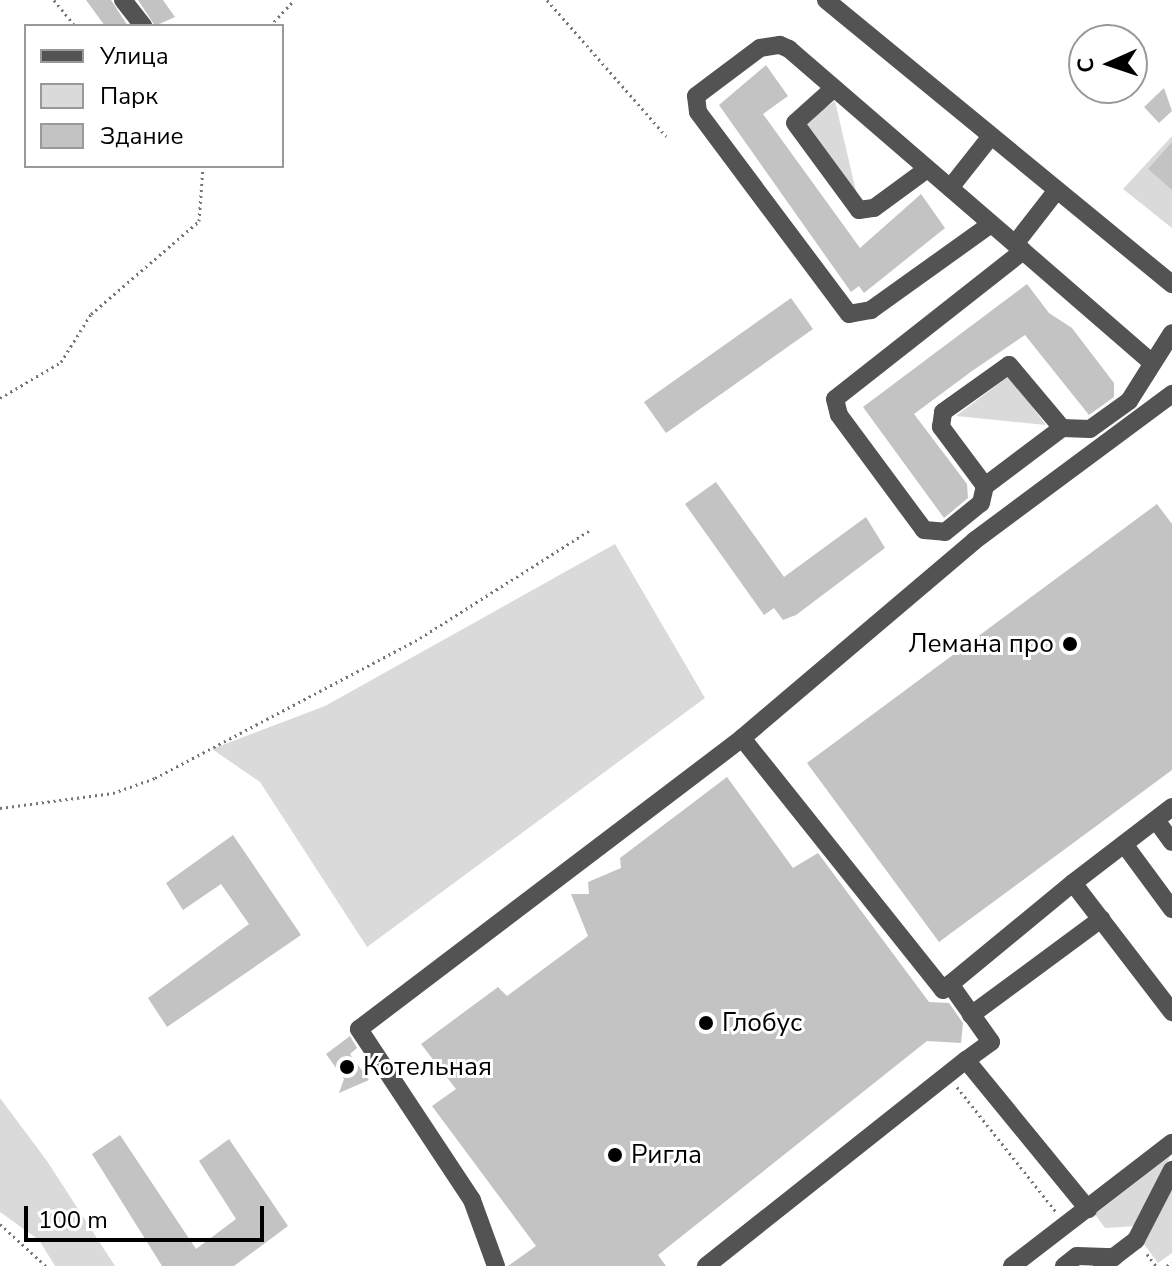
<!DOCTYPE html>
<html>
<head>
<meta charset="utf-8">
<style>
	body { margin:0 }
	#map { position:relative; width:1172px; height:1266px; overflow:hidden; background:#fff; font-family:"Nunito Sans",sans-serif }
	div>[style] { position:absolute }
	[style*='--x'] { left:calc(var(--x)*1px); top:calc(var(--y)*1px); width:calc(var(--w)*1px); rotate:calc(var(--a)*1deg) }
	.green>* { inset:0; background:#dadada }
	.building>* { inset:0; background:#c3c3c3 }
	.path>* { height:3px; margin-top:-1.5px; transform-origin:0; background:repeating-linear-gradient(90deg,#757575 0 2px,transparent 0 6px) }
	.minor>* { height:18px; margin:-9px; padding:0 9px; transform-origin:9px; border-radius:9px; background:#535353 }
	.dots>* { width:22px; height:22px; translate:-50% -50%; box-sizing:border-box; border:4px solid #fff; border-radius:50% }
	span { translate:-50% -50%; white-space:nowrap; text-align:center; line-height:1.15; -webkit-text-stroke:6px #fff; paint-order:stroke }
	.poi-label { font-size:26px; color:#000 }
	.right { translate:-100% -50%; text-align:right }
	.left { translate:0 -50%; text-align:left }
	.legend { position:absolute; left:24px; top:24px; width:260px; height:144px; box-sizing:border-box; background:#fff; border:2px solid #999; margin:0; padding:10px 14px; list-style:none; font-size:24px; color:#000 }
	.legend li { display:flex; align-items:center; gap:16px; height:40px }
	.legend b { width:40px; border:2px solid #999 }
	.north { position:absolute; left:1068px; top:24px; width:80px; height:80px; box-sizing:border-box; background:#fff; border:2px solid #999; border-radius:50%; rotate:267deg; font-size:22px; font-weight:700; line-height:32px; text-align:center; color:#000 }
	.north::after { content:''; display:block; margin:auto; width:28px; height:36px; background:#000; clip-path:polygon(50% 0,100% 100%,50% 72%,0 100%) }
	.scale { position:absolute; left:24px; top:1206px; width:240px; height:36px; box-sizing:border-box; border:4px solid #000; border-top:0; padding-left:10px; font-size:24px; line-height:28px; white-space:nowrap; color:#000; -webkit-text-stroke:6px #fff; paint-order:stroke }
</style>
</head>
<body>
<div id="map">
	<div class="green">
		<div style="clip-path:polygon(835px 101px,858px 200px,802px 124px)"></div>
		<div style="clip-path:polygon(1172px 136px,1172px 228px,1123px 189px)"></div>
		<div style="clip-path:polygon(1009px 376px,1046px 425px,956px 416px)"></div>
		<div style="clip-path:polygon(615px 544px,705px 698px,367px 947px,260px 782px,212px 749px,325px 706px)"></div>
		<div style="clip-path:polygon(0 1098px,47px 1161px,115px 1266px,55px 1266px,39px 1240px,0 1212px)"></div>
		<div style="clip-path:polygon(1171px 1155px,1136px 1226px,1105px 1228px,1095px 1214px)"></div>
		<div style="clip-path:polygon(1172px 1187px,1172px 1253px,1158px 1263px,1144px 1244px)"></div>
	</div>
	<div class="building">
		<div style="clip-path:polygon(86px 0,111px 0,128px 26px,105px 26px)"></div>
		<div style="clip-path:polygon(138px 0,163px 0,175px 17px,155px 26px)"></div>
		<div style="clip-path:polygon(766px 65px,788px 96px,763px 114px,860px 248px,921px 194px,945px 228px,864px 293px,859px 286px,851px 292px,719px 105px)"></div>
		<div style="clip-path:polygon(1164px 88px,1172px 111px,1159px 123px,1144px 107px)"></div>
		<div style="clip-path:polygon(1172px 142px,1172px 190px,1148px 169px)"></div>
		<div style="clip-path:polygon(1027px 284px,1049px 313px,1072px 328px,1114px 383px,1114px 397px,1089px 415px,1025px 335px,972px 371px,914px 414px,967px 484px,968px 498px,944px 518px,863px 407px)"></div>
		<div style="clip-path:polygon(791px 298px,813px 329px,666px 433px,644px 402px)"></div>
		<div style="clip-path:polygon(716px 482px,784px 577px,866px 517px,885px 548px,796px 615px,783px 620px,774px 608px,764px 615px,685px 504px)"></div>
		<div style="clip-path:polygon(1157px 504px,1172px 524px,1172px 770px,939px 942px,807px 763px)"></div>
		<div style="clip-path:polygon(727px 777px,793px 868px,818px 853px,929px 1002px,949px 1003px,963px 1023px,961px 1043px,927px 1041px,658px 1255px,666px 1266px,508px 1266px,536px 1246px,432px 1106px,456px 1089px,421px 1044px,498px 987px,507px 996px,588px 936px,571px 894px,589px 894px,588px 882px,621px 868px,620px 858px)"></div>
		<div style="clip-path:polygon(233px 835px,301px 935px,167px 1027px,148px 998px,249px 924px,221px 884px,183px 910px,166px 883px)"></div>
		<div style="clip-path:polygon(350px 1036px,357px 1048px,350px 1054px,369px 1080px,339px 1093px,344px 1079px,326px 1054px)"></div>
		<div style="clip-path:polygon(120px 1135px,196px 1249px,236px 1219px,199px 1161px,229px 1139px,288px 1226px,234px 1266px,162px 1266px,92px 1154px)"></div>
	</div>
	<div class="path">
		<div style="--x:54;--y:0;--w:33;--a:51"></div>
		<div style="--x:547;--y:0;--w:181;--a:48.8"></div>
		<div style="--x:270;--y:26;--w:35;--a:-47"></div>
		<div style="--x:0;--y:398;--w:71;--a:-30.5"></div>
		<div style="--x:61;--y:362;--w:57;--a:-58"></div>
		<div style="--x:91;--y:314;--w:143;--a:-40.7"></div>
		<div style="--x:199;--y:221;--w:55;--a:-85.8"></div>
		<div style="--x:0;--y:808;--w:114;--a:-7.6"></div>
		<div style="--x:113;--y:793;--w:45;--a:-19.7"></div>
		<div style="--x:155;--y:778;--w:300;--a:-27.8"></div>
		<div style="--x:420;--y:638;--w:201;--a:-32.4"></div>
		<div style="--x:957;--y:1087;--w:161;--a:51.6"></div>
		<div style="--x:0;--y:1224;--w:62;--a:42.4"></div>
		<div style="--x:1147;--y:1254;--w:15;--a:53"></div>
		<div style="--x:1167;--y:1266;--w:6;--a:-39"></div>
	</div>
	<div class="minor">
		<div style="--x:123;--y:0;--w:33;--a:52"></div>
		<div style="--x:826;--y:0;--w:448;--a:39.4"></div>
		<div style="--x:834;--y:88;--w:52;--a:138.1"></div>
		<div style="--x:795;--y:123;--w:108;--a:53.7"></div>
		<div style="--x:859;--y:210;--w:15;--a:-8"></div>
		<div style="--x:874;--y:208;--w:66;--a:-36.3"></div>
		<div style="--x:950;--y:188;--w:66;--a:-51.7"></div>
		<div style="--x:1057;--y:190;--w:68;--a:127.9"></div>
		<div style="--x:1015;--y:244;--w:11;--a:41"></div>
		<div style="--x:1023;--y:251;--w:239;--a:141.8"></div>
		<div style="--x:835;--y:399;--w:16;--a:76"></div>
		<div style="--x:839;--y:415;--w:143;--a:53.5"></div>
		<div style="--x:924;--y:530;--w:21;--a:5"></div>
		<div style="--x:945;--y:532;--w:46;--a:-38.9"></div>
		<div style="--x:981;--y:503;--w:17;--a:-77"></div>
		<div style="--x:985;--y:486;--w:96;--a:-37"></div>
		<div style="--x:1062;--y:428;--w:28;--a:2"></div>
		<div style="--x:1090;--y:429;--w:48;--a:-35.7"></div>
		<div style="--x:1129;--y:401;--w:80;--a:-57.7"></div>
		<div style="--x:991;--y:224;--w:148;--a:144.4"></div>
		<div style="--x:871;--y:310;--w:22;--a:170"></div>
		<div style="--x:849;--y:314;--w:252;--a:-126.8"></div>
		<div style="--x:698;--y:112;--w:16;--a:-97"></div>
		<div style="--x:696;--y:96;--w:80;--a:-36.9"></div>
		<div style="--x:760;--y:48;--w:20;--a:-9"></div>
		<div style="--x:780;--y:45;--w:10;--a:24"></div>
		<div style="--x:789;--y:49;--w:298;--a:40.8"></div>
		<div style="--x:1023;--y:251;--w:168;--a:40.9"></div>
		<div style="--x:985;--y:486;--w:74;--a:-126.7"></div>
		<div style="--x:941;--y:427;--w:15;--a:-82"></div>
		<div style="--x:943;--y:412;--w:81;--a:-35.5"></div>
		<div style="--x:1009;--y:365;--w:82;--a:49.9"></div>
		<div style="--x:742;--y:738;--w:304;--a:-40.3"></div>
		<div style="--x:974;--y:541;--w:247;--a:-36.6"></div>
		<div style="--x:1156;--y:820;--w:27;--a:54"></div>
		<div style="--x:1124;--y:844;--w:81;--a:53.6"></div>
		<div style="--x:1073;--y:883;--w:125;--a:-37.5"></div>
		<div style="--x:950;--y:984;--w:71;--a:54.7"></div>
		<div style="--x:991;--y:1042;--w:31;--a:144"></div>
		<div style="--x:971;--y:1015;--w:162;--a:-36.4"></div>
		<div style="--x:496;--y:1266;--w:70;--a:-110"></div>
		<div style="--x:472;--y:1200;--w:205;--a:-123.5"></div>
		<div style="--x:359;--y:1029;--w:481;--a:-37.2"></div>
		<div style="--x:742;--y:738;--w:322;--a:51.4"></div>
		<div style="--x:943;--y:990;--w:168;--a:-39.5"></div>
		<div style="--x:1073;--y:883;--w:163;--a:52.5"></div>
		<div style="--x:706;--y:1266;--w:332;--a:-38.4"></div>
		<div style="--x:966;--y:1060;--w:193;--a:50.7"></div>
		<div style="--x:1012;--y:1266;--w:202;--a:-37.6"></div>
		<div style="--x:1064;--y:1266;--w:16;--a:-38"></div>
		<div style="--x:1077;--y:1256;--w:37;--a:2"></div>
		<div style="--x:1102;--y:1266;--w:43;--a:-37.4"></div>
		<div style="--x:1136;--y:1240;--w:79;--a:-62.8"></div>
	</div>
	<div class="dots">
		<div style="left:1070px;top:644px;background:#000"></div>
		<div style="left:706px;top:1023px;background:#000"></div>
		<div style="left:347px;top:1067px;background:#000"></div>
		<div style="left:615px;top:1155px;background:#000"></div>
	</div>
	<div class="poi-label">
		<span class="right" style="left:1054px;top:644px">Лемана про</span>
		<span class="left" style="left:722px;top:1023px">Глобус</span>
		<span class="left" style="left:363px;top:1067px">Котельная</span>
		<span class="left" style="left:631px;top:1155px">Ригла</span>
	</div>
	<ul class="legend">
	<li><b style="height:10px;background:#535353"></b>Улица</li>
	<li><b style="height:22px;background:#dadada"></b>Парк</li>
	<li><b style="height:22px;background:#c3c3c3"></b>Здание</li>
	</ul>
	<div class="north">С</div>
	<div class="scale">100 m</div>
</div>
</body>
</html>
